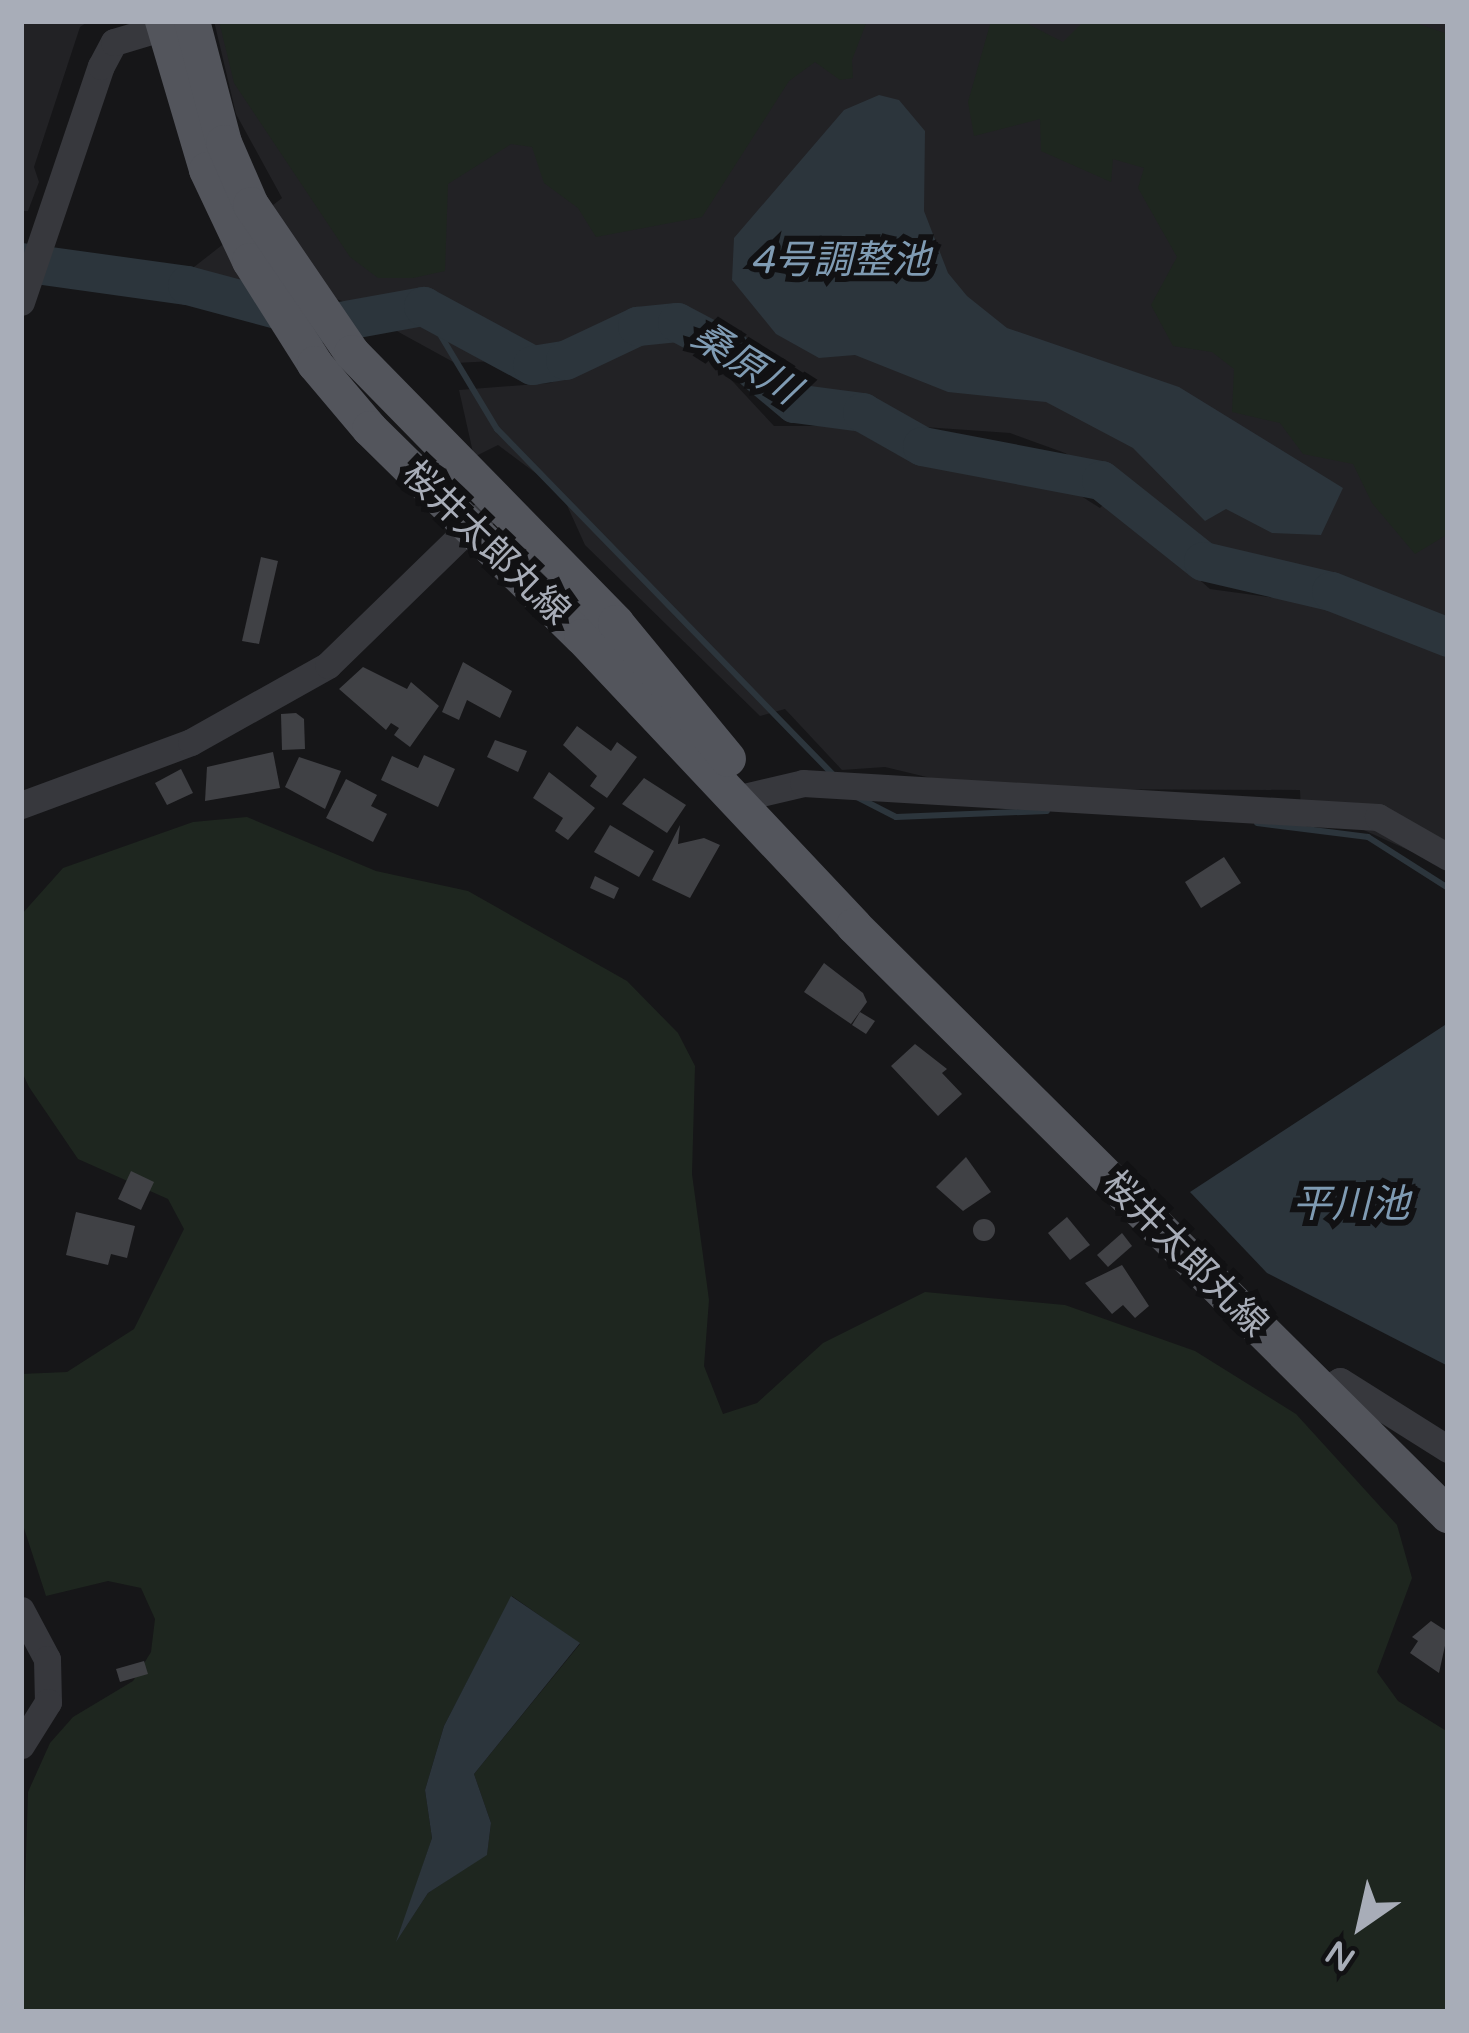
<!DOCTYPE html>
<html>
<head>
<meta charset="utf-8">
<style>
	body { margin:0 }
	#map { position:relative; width:1469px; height:2033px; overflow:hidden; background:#161618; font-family:"Varela Round","Noto Sans JP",sans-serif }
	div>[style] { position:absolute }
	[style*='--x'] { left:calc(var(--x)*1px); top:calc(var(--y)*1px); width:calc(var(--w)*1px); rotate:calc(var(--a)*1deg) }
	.built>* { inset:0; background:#222225 }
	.green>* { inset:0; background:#1e261f }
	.water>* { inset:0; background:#2c353c }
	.stream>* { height:6px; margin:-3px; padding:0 3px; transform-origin:3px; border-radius:3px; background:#2c353c }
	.river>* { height:39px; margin:-19.5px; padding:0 19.5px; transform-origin:19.5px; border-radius:19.5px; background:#2c353c }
	.building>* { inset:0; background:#404145 }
	.round { border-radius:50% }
	.minor>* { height:27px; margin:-13.5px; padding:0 13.5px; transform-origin:13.5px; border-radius:13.5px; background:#37383d }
	.major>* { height:36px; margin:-18px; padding:0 18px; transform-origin:18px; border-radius:18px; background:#53555c }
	span { translate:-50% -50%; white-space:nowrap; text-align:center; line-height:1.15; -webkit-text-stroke:12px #111113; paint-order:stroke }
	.street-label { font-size:36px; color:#a8adb8 }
	.water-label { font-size:39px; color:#7f9bb3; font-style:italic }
	.frame { position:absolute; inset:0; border:24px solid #a8adb8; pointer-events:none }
	.north { position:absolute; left:1301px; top:1865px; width:120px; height:120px; -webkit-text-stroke:9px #111113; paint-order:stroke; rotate:214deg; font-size:33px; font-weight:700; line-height:48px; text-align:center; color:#a8adb8 }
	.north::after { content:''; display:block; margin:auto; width:42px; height:54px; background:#a8adb8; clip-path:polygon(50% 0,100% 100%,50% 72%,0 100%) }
</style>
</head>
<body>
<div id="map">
	<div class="built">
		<div style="clip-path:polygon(21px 21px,89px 21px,80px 27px,34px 167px,39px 182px,28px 211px,21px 211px)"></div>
		<div style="clip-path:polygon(214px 21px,1448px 21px,1448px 623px,1353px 593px,1218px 574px,1124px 490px,1065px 453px,1010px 433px,924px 427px,855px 395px,788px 395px,718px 327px,684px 312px,644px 312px,598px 341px,536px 359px,455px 363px,342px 301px,294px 285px,180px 278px,282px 198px,236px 114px)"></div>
		<div style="clip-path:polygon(672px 340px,710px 357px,774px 426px,848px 426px,897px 454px,1051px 477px,1100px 508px,1108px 500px,1210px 589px,1357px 609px,1448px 647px,1448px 868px,1357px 827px,1301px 813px,1300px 790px,1072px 789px,939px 780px,885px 767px,842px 770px,785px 709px,760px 716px,585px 545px,561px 492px,498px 445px,474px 457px,459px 390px,550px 383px,651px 341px)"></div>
	</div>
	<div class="green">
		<div style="clip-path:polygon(219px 21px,867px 21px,852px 60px,853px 78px,840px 80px,815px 62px,789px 81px,702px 217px,596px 237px,578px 208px,544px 183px,532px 147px,511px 144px,448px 184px,445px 271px,413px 278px,378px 278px,350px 257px,234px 83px)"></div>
		<div style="clip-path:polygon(991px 21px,1022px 21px,1063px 42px,1084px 21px,1410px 21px,1448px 34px,1448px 534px,1415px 554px,1372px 503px,1353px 464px,1303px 454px,1280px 423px,1232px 412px,1234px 369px,1212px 352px,1173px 346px,1151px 305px,1177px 257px,1138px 188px,1144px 168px,1113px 159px,1111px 182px,1041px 151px,1040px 119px,974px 136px,968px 102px)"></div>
		<div style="clip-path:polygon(evenodd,247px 817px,376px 871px,468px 891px,627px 981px,678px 1033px,695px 1066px,692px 1174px,709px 1300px,704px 1366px,723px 1414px,757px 1403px,823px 1343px,925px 1292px,1065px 1305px,1195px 1351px,1296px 1414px,1397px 1525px,1412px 1578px,1377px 1672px,1398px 1701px,1448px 1732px,1448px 2012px,21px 2012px,28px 1792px,50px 1743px,73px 1717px,133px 1681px,151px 1652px,155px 1619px,141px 1588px,108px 1581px,46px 1596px,21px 1519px,21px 1374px,67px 1372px,134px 1329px,184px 1229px,168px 1199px,78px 1159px,29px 1087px,21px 1070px,21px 915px,63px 868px,193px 822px,247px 817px,512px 1596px,580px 1644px,474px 1774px,491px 1823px,487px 1854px,428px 1893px,399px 1937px,432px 1838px,425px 1790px,444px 1726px,512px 1596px)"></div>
	</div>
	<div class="water">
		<div style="clip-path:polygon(879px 95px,899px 100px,925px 131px,924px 211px,948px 273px,967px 296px,1007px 328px,1179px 387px,1343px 488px,1321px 535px,1272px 533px,1226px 509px,1205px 521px,1133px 448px,1046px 402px,948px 392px,855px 355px,819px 358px,776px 334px,732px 280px,734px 238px,844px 110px)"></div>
		<div style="clip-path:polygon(1448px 1023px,1448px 1366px,1267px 1273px,1190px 1192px)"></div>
		<div style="clip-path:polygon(511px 1596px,580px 1643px,474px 1774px,491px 1823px,487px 1855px,428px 1893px,396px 1942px,432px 1838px,425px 1790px,444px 1726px)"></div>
	</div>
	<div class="stream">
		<div style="--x:423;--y:306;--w:144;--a:59"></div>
		<div style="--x:497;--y:429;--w:482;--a:45.8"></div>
		<div style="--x:855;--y:796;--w:46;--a:27.1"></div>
		<div style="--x:896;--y:817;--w:151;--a:-2.3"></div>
		<div style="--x:1257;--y:823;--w:112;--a:7.2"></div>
		<div style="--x:1368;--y:837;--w:95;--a:32.5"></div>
	</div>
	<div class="river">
		<div style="--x:21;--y:262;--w:168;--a:7.9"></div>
		<div style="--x:187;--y:285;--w:147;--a:15"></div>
		<div style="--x:329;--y:323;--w:96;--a:-10.3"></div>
		<div style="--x:423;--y:306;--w:124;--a:28.4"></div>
		<div style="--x:532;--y:365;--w:33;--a:-9"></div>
		<div style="--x:565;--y:360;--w:80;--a:-25.3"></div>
		<div style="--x:637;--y:326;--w:40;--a:-5.7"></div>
		<div style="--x:677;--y:322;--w:62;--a:27.8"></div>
		<div style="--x:732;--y:351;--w:81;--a:40"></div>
		<div style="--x:794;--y:403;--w:69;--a:7.5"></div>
		<div style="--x:862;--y:412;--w:69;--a:29.5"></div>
		<div style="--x:922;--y:446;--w:182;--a:10.8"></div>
		<div style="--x:1101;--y:480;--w:130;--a:38.5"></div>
		<div style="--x:1203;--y:561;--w:131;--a:13.2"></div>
		<div style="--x:1331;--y:591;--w:126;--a:21.5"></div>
	</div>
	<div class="building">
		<div style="clip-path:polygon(261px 557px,278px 561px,259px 644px,242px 641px)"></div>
		<div style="clip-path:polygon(463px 662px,512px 691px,500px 718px,467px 700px,459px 720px,442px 712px)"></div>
		<div style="clip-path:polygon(363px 667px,407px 689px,411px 682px,439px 706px,410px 747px,394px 735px,399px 728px,391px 723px,386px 730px,339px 689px)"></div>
		<div style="clip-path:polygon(296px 713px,304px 719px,305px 749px,282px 750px,281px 714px)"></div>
		<div style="clip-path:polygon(577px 726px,611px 751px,617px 742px,637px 757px,607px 798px,590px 786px,597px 776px,563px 745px)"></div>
		<div style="clip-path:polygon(495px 740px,527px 751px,518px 772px,487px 757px)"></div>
		<div style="clip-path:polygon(273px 752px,280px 788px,205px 801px,207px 767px)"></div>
		<div style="clip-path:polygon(424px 755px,455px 769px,438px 807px,381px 780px,392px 756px,418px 768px)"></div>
		<div style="clip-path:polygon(299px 757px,341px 771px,325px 809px,285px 787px)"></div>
		<div style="clip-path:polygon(181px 769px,193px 793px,167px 805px,155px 783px)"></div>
		<div style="clip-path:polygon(549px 772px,595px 808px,568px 840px,555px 831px,563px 818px,533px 798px)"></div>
		<div style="clip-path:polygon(644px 778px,686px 805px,667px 833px,622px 804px)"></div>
		<div style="clip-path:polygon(346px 779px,377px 795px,371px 806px,387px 814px,373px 842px,326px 818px)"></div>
		<div style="clip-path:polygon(610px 825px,654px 851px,639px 877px,594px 852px)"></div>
		<div style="clip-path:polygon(680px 825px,678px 844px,704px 838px,720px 845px,690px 898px,652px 880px)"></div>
		<div style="clip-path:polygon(1224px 857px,1241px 883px,1201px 908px,1185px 882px)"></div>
		<div style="clip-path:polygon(595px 876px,619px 888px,614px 899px,590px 888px)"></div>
		<div style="clip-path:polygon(824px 963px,863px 993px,867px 1002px,851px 1024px,804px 992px)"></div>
		<div style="clip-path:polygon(860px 1012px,875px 1021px,866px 1034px,852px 1025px)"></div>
		<div style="clip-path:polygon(915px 1044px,947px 1069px,942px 1073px,962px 1094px,938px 1116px,891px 1066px)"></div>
		<div style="clip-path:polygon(966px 1157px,991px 1192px,963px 1211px,936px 1187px)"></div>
		<div style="clip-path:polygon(131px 1171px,154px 1182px,141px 1210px,118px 1199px)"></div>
		<div style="clip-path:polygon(76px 1212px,135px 1226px,127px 1258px,111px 1254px,108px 1265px,66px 1255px)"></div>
		<div style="clip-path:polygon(1067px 1217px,1090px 1245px,1070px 1260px,1048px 1233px)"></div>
		<div class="round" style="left:973px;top:1219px;width:22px;height:22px"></div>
		<div style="clip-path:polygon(1122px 1233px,1132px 1246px,1108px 1267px,1097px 1255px)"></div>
		<div style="clip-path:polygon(1122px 1265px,1149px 1306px,1135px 1318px,1123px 1305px,1112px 1314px,1085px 1283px)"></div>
		<div style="clip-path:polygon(1431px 1621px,1448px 1632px,1439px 1673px,1410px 1653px,1418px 1641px,1412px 1637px)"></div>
		<div style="clip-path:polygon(144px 1661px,148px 1674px,120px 1682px,116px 1669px)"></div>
	</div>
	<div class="minor">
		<div style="--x:21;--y:302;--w:249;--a:-71.3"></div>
		<div style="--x:101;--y:66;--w:27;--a:-62"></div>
		<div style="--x:114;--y:42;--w:52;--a:-16.7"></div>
		<div style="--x:736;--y:799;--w:69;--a:-13.4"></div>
		<div style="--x:803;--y:783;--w:576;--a:3.38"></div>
		<div style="--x:1378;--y:817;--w:81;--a:29.7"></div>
		<div style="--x:21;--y:805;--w:181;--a:-20.3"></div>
		<div style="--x:191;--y:742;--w:157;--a:-29.3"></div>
		<div style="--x:328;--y:665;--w:215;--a:-44.2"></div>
		<div style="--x:1323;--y:1390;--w:19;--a:-28"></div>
		<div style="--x:1340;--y:1381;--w:128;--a:32.2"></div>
		<div style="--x:21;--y:1610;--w:55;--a:62"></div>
		<div style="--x:47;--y:1659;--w:43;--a:88.7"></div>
		<div style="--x:48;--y:1702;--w:51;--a:122.1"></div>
	</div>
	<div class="major">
		<div style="--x:163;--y:21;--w:155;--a:73.5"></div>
		<div style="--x:207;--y:170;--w:101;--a:64.7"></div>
		<div style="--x:250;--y:261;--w:122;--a:57.7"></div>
		<div style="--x:315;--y:364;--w:85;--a:49.8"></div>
		<div style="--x:370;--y:429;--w:297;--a:44.5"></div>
		<div style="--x:582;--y:637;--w:397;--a:46.7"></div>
		<div style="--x:854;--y:926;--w:837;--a:44.76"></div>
		<div style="--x:192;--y:21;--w:126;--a:75.3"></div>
		<div style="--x:224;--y:143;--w:68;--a:66.5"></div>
		<div style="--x:251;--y:205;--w:179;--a:55.7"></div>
		<div style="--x:352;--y:353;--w:378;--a:45.6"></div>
		<div style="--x:616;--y:623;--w:176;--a:50.5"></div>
	</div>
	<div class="street-label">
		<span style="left:486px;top:543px;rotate:44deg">桜井太郎丸線</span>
		<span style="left:1185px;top:1254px;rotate:45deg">桜井太郎丸線</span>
	</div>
	<div class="water-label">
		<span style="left:840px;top:261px">4号調整池</span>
		<span style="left:745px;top:364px;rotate:32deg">桑原川</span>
		<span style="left:1351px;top:1205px">平川池</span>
	</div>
	<div class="frame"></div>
	<div class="north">N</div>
</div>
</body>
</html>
